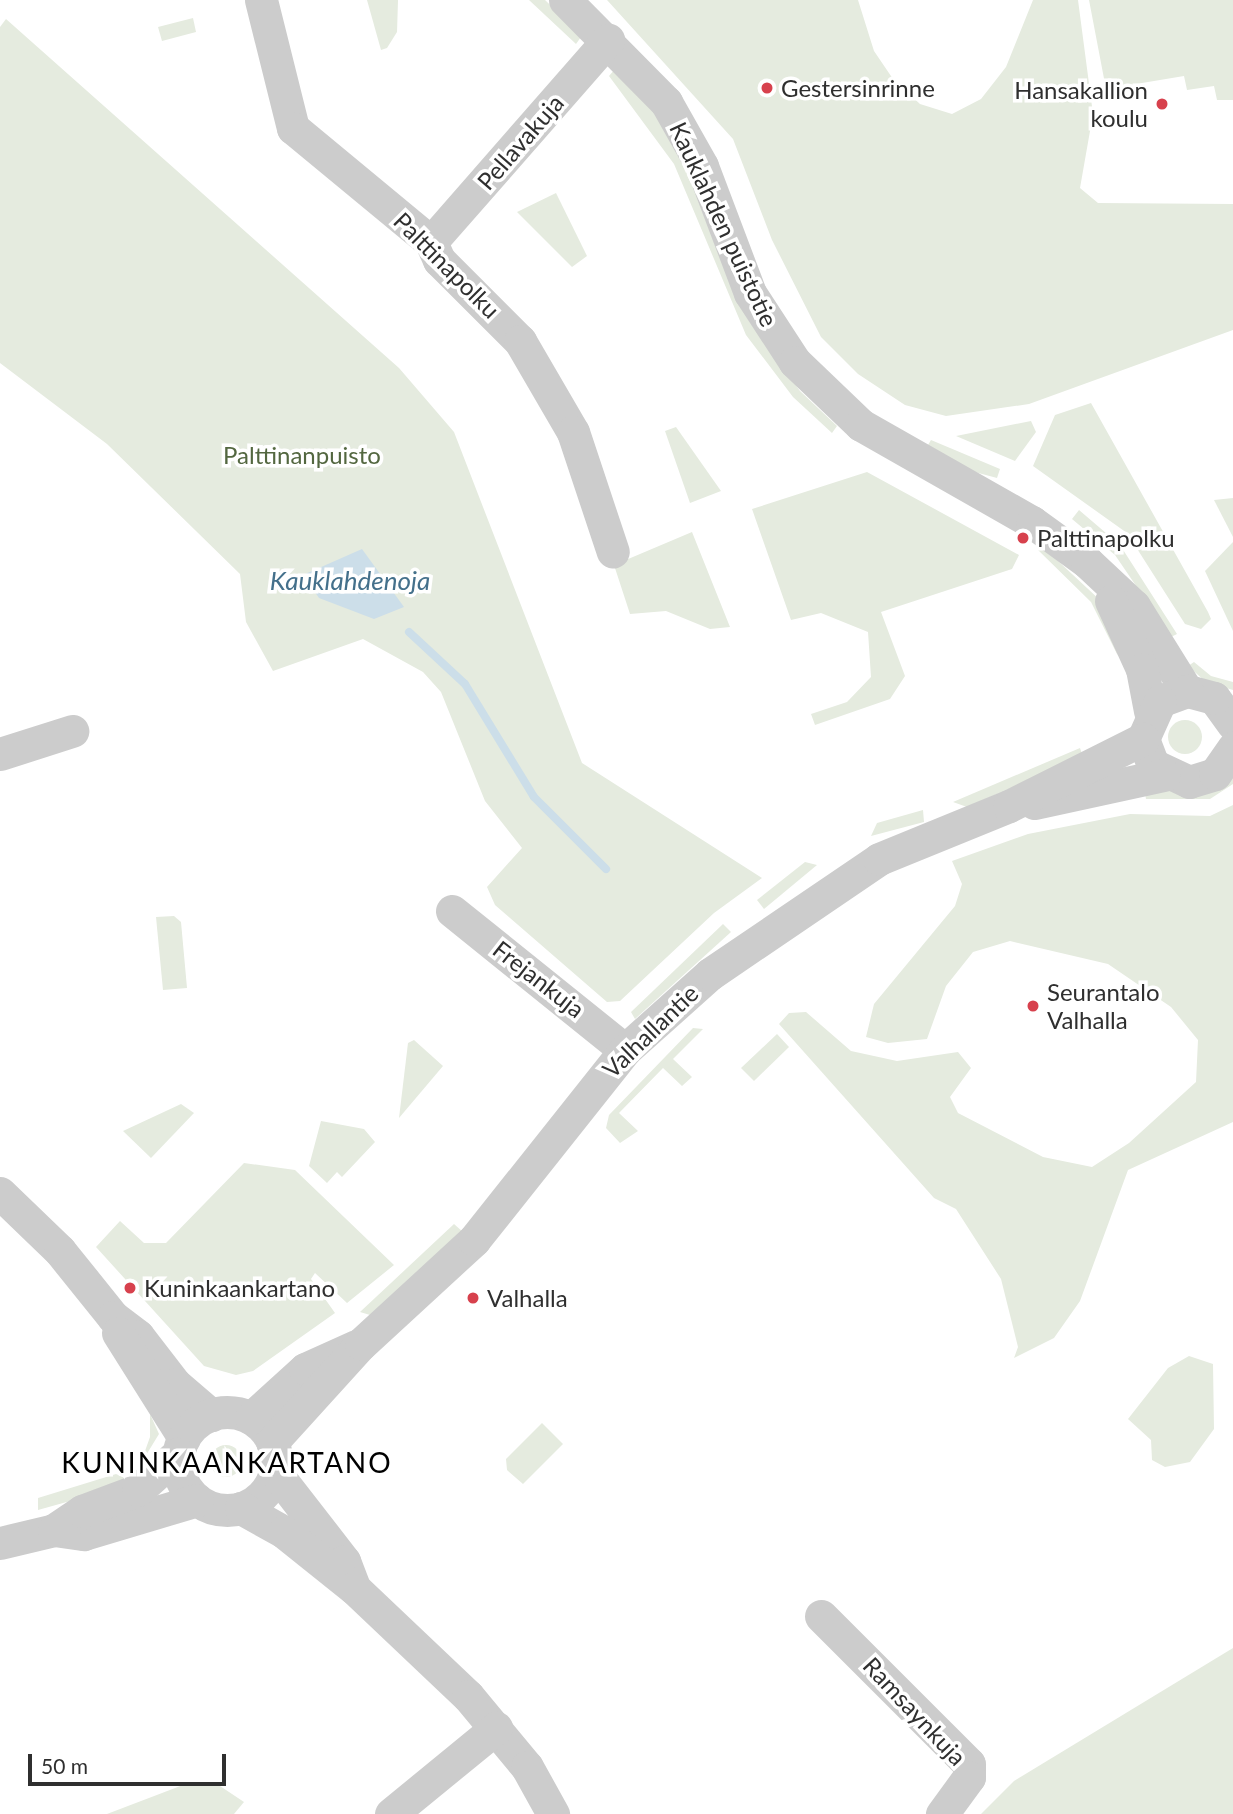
<!DOCTYPE html>
<html>
<head>
<meta charset="utf-8">
<style>
	body { margin:0 }
	#map { position:relative; width:1233px; height:1814px; overflow:hidden; background:#fff; font-family:Lato,sans-serif }
	div>[style] { position:absolute }
	[style*='--x'] { left:calc(var(--x)*1px); top:calc(var(--y)*1px); width:calc(var(--w)*1px); rotate:calc(var(--a)*1deg) }
	.green>* { inset:0; background:#e5ebdf }
	.round { border-radius:50% }
	.water>* { inset:0; background:#ccdee9 }
	.stream>* { height:8px; margin:-4px; padding:0 4px; transform-origin:4px; border-radius:4px; background:#ccdee9 }
	.minor>* { height:33px; margin:-16.5px; padding:0 16.5px; transform-origin:16.5px; border-radius:16.5px; background:#ccc }
	.minor>.ring { margin:-16.5px; padding:0; box-sizing:content-box; background:none; border:33px solid #ccc; border-radius:50% }
	.dots>* { width:19px; height:19px; translate:-50% -50%; box-sizing:border-box; border:4px solid #fff; border-radius:50% }
	span { translate:-50% -50%; white-space:nowrap; text-align:center; line-height:1.15; -webkit-text-stroke:7px #fff; paint-order:stroke }
	.poi-label { font-size:24px; color:#2f2f2f }
	.left { translate:0 -50%; text-align:left }
	.right { translate:-100% -50%; text-align:right }
	.street-label { font-size:24px; color:#2f2f2f }
	.park-label { font-size:24px; color:#536740 }
	.water-label { font-size:26px; color:#44708b; font-style:italic }
	.quarter-label { font-size:28px; color:#000; letter-spacing:2px }
	.scale { position:absolute; left:28px; top:1754px; width:198px; height:32px; box-sizing:border-box; border:4px solid #2f2f2f; border-top:0; padding-left:9px; font-size:21px; line-height:24px; white-space:nowrap; color:#2f2f2f; -webkit-text-stroke:5px #fff; paint-order:stroke }
</style>
</head>
<body>
<div id="map">
	<div class="green">
		<div style="clip-path:polygon(367px 0,398px 0,397px 32px,387px 48px,381px 50px)"></div>
		<div style="clip-path:polygon(529px 0,545px 0,576px 30px,581px 37px,576px 44px)"></div>
		<div style="clip-path:polygon(607px 0,858px 0,874px 51px,893px 79px,920px 104px,952px 114px,981px 99px,1006px 67px,1033px 0,1078px 0,1093px 114px,1080px 188px,1098px 203px,1233px 204px,1233px 330px,1029px 404px,946px 416px,905px 405px,858px 374px,821px 337px,772px 240px,733px 139px)"></div>
		<div style="clip-path:polygon(1089px 0,1233px 0,1233px 100px,1217px 100px,1214px 86px,1187px 90px,1184px 76px,1106px 89px)"></div>
		<div style="clip-path:polygon(193px 18px,196px 32px,162px 41px,158px 27px)"></div>
		<div style="clip-path:polygon(6px 19px,399px 368px,454px 432px,582px 763px,762px 878px,714px 913px,620px 1001px,607px 1002px,495px 905px,487px 887px,522px 848px,485px 801px,441px 692px,423px 672px,363px 639px,273px 671px,246px 622px,240px 574px,107px 444px,0 363px,0 27px)"></div>
		<div style="clip-path:polygon(615px 69px,660px 119px,688px 170px,748px 319px,800px 391px,837px 426px,832px 433px,793px 397px,746px 335px,674px 164px,609px 76px)"></div>
		<div style="clip-path:polygon(556px 193px,587px 256px,572px 267px,517px 212px)"></div>
		<div style="clip-path:polygon(1091px 403px,1208px 612px,1211px 619px,1201px 629px,1185px 624px,1127px 533px,1033px 466px,1055px 415px)"></div>
		<div style="clip-path:polygon(1031px 421px,1036px 432px,1015px 461px,956px 436px)"></div>
		<div style="clip-path:polygon(676px 427px,721px 491px,690px 503px,665px 431px)"></div>
		<div style="clip-path:polygon(931px 440px,1000px 469px,997px 478px,971px 471px,928px 445px)"></div>
		<div style="clip-path:polygon(867px 472px,1019px 555px,1012px 569px,881px 612px,905px 676px,890px 699px,815px 725px,811px 714px,847px 702px,871px 677px,868px 632px,821px 613px,791px 620px,752px 509px)"></div>
		<div style="clip-path:polygon(1233px 498px,1233px 537px,1214px 500px)"></div>
		<div style="clip-path:polygon(1079px 510px,1120px 545px,1177px 634px,1171px 637px,1115px 555px,1072px 519px)"></div>
		<div style="clip-path:polygon(692px 532px,730px 627px,710px 629px,666px 611px,630px 614px,614px 565px)"></div>
		<div style="clip-path:polygon(1233px 542px,1233px 631px,1205px 571px)"></div>
		<div style="clip-path:polygon(1042px 546px,1102px 602px,1118px 656px,1091px 602px,1038px 550px)"></div>
		<div style="clip-path:polygon(1194px 662px,1211px 676px,1233px 682px,1233px 690px,1206px 682px,1188px 666px)"></div>
		<div class="round" style="left:1168px;top:720px;width:34px;height:34px"></div>
		<div style="clip-path:polygon(1080px 748px,1083px 757px,967px 807px,953px 802px)"></div>
		<div style="clip-path:polygon(1233px 770px,1233px 784px,1210px 799px,1146px 799px,1144px 787px)"></div>
		<div style="clip-path:polygon(1233px 805px,1233px 1122px,1128px 1170px,1080px 1301px,1054px 1338px,1014px 1358px,1018px 1347px,1001px 1279px,956px 1209px,934px 1198px,779px 1024px,789px 1013px,806px 1012px,851px 1051px,897px 1061px,958px 1052px,971px 1068px,950px 1097px,958px 1113px,1043px 1157px,1092px 1167px,1129px 1143px,1196px 1082px,1198px 1040px,1171px 1007px,1108px 964px,1010px 941px,973px 952px,946px 986px,927px 1039px,888px 1043px,866px 1037px,874px 1004px,955px 906px,962px 884px,952px 861px,1028px 834px,1130px 814px,1210px 816px)"></div>
		<div style="clip-path:polygon(923px 810px,924px 822px,871px 836px,877px 823px)"></div>
		<div style="clip-path:polygon(805px 862px,817px 865px,764px 909px,757px 900px)"></div>
		<div style="clip-path:polygon(174px 916px,181px 922px,187px 988px,163px 990px,156px 917px)"></div>
		<div style="clip-path:polygon(723px 924px,731px 932px,635px 1019px,631px 1012px)"></div>
		<div style="clip-path:polygon(693px 1028px,703px 1029px,673px 1059px,692px 1077px,682px 1086px,663px 1068px,619px 1113px,638px 1131px,620px 1143px,606px 1128px,609px 1115px)"></div>
		<div style="clip-path:polygon(777px 1034px,789px 1047px,754px 1081px,741px 1068px)"></div>
		<div style="clip-path:polygon(414px 1040px,443px 1066px,399px 1118px,408px 1043px)"></div>
		<div style="clip-path:polygon(181px 1104px,194px 1113px,151px 1158px,123px 1131px)"></div>
		<div style="clip-path:polygon(321px 1121px,364px 1129px,375px 1142px,342px 1177px,337px 1172px,327px 1183px,309px 1166px)"></div>
		<div style="clip-path:polygon(244px 1163px,295px 1170px,394px 1265px,347px 1303px,315px 1273px,311px 1279px,335px 1313px,253px 1371px,236px 1375px,204px 1366px,96px 1247px,120px 1221px,144px 1243px,166px 1243px)"></div>
		<div style="clip-path:polygon(454px 1224px,463px 1232px,370px 1315px,360px 1312px)"></div>
		<div style="clip-path:polygon(1189px 1356px,1213px 1364px,1214px 1429px,1190px 1462px,1165px 1467px,1152px 1460px,1151px 1440px,1128px 1419px,1168px 1368px)"></div>
		<div style="clip-path:polygon(150px 1414px,159px 1434px,140px 1465px,150px 1437px)"></div>
		<div style="clip-path:polygon(542px 1423px,563px 1444px,523px 1484px,507px 1470px,506px 1459px)"></div>
		<div class="round" style="left:210px;top:1445px;width:32px;height:32px"></div>
		<div style="clip-path:polygon(116px 1474px,125px 1478px,106px 1491px,38px 1510px,38px 1498px)"></div>
		<div style="clip-path:polygon(1233px 1648px,1233px 1814px,981px 1814px,1014px 1781px)"></div>
		<div style="clip-path:polygon(183px 1785px,220px 1786px,244px 1802px,234px 1814px,107px 1814px)"></div>
	</div>
	<div class="water">
		<div style="clip-path:polygon(362px 549px,404px 607px,374px 619px,319px 598px,303px 575px)"></div>
	</div>
	<div class="stream">
		<div style="--x:409;--y:632;--w:76;--a:42.9"></div>
		<div style="--x:465;--y:684;--w:132;--a:58.6"></div>
		<div style="--x:534;--y:797;--w:102;--a:45"></div>
	</div>
	<div class="minor">
		<div style="--x:261;--y:0;--w:132;--a:76"></div>
		<div style="--x:293;--y:128;--w:179;--a:39.6"></div>
		<div style="--x:431;--y:242;--w:20;--a:66"></div>
		<div style="--x:439;--y:260;--w:115;--a:45"></div>
		<div style="--x:520;--y:341;--w:105;--a:59.8"></div>
		<div style="--x:573;--y:432;--w:126;--a:71.6"></div>
		<div style="--x:565;--y:0;--w:144;--a:45.3"></div>
		<div style="--x:666;--y:102;--w:73;--a:60.6"></div>
		<div style="--x:702;--y:166;--w:136;--a:69.3"></div>
		<div style="--x:750;--y:293;--w:82;--a:56.9"></div>
		<div style="--x:795;--y:362;--w:91;--a:43.7"></div>
		<div style="--x:861;--y:425;--w:197;--a:29.6"></div>
		<div style="--x:1032;--y:522;--w:68;--a:36"></div>
		<div style="--x:1087;--y:562;--w:64;--a:43.1"></div>
		<div style="--x:1134;--y:606;--w:100;--a:58.1"></div>
		<div style="--x:431;--y:242;--w:269;--a:-48.8"></div>
		<div style="--x:1111;--y:601;--w:75;--a:65.5"></div>
		<div style="--x:1142;--y:669;--w:43;--a:79.2"></div>
		<div style="--x:1233;--y:724;--w:32;--a:-126"></div>
		<div style="--x:1214;--y:698;--w:28;--a:-165"></div>
		<div style="--x:1187;--y:691;--w:29;--a:160"></div>
		<div style="--x:1160;--y:701;--w:42;--a:114.1"></div>
		<div style="--x:1143;--y:739;--w:28;--a:69"></div>
		<div style="--x:1153;--y:765;--w:40;--a:25"></div>
		<div style="--x:1189;--y:782;--w:27;--a:-17"></div>
		<div style="--x:1215;--y:774;--w:32;--a:-55"></div>
		<div style="--x:0;--y:754;--w:76;--a:-17.7"></div>
		<div style="--x:1034;--y:803;--w:133;--a:-12.2"></div>
		<div style="--x:452;--y:911;--w:222;--a:38.8"></div>
		<div style="--x:0;--y:1193;--w:83;--a:44"></div>
		<div style="--x:60;--y:1251;--w:85;--a:51.2"></div>
		<div style="--x:113;--y:1317;--w:31;--a:37"></div>
		<div style="--x:138;--y:1336;--w:61;--a:52.4"></div>
		<div style="--x:175;--y:1384;--w:48;--a:40.7"></div>
		<div style="--x:118;--y:1333;--w:124;--a:57.8"></div>
		<div class="ring" style="left:178px;top:1412px;width:65px;height:65px"></div>
		<div style="--x:251;--y:1418;--w:73;--a:-42.2"></div>
		<div style="--x:305;--y:1369;--w:56;--a:-24.3"></div>
		<div style="--x:272;--y:1442;--w:132;--a:-47.8"></div>
		<div style="--x:361;--y:1344;--w:154;--a:-42.6"></div>
		<div style="--x:474;--y:1240;--w:243;--a:-51.5"></div>
		<div style="--x:625;--y:1050;--w:114;--a:-41.8"></div>
		<div style="--x:710;--y:974;--w:204;--a:-34.2"></div>
		<div style="--x:879;--y:859;--w:140;--a:-22.2"></div>
		<div style="--x:1009;--y:806;--w:150;--a:-26.6"></div>
		<div style="--x:275;--y:1472;--w:113;--a:52.2"></div>
		<div style="--x:344;--y:1561;--w:28;--a:69"></div>
		<div style="--x:241;--y:1508;--w:49;--a:29.2"></div>
		<div style="--x:284;--y:1532;--w:90;--a:38.7"></div>
		<div style="--x:354;--y:1588;--w:157;--a:43.5"></div>
		<div style="--x:468;--y:1696;--w:92;--a:50.3"></div>
		<div style="--x:527;--y:1767;--w:54;--a:61"></div>
		<div style="--x:54;--y:1530;--w:30;--a:8"></div>
		<div style="--x:84;--y:1534;--w:118;--a:-16.7"></div>
		<div style="--x:0;--y:1543;--w:56;--a:-13.5"></div>
		<div style="--x:54;--y:1530;--w:34;--a:-34"></div>
		<div style="--x:82;--y:1511;--w:60;--a:-20.6"></div>
		<div style="--x:138;--y:1490;--w:54;--a:-42"></div>
		<div style="--x:821;--y:1616;--w:209;--a:45"></div>
		<div style="--x:969;--y:1764;--w:13;--a:90"></div>
		<div style="--x:969;--y:1777;--w:46;--a:126.1"></div>
		<div style="--x:391;--y:1814;--w:136;--a:-39.3"></div>
	</div>
	<div class="dots">
		<div style="left:767px;top:88px;background:#d7414d"></div>
		<div style="left:1162px;top:104px;background:#d7414d"></div>
		<div style="left:1023px;top:538px;background:#d7414d"></div>
		<div style="left:1033px;top:1006px;background:#d7414d"></div>
		<div style="left:130px;top:1288px;background:#d7414d"></div>
		<div style="left:473px;top:1298px;background:#d7414d"></div>
	</div>
	<div class="poi-label">
		<span class="left" style="left:781px;top:88px">Gestersinrinne</span>
		<span class="right" style="left:1148px;top:104px">Hansakallion<br>koulu</span>
		<span class="left" style="left:1037px;top:538px">Palttinapolku</span>
		<span class="left" style="left:1047px;top:1006px">Seurantalo<br>Valhalla</span>
		<span class="left" style="left:144px;top:1288px">Kuninkaankartano</span>
		<span class="left" style="left:487px;top:1298px">Valhalla</span>
	</div>
	<div class="street-label">
		<span style="left:520px;top:142px;rotate:-49deg">Pellavakuja</span>
		<span style="left:724px;top:224px;rotate:65deg">Kauklahden puistotie</span>
		<span style="left:447px;top:265px;rotate:45deg">Palttinapolku</span>
		<span style="left:539px;top:979px;rotate:38deg">Frejankuja</span>
		<span style="left:650px;top:1031px;rotate:-44deg">Valhallantie</span>
		<span style="left:915px;top:1711px;rotate:47deg">Ramsaynkuja</span>
	</div>
	<div class="park-label">
		<span style="left:302px;top:455px">Palttinanpuisto</span>
	</div>
	<div class="water-label">
		<span style="left:350px;top:581px">Kauklahdenoja</span>
	</div>
	<div class="quarter-label">
		<span style="left:227px;top:1462px">KUNINKAANKARTANO</span>
	</div>
	<div class="scale">50 m</div>
</div>
</body>
</html>
